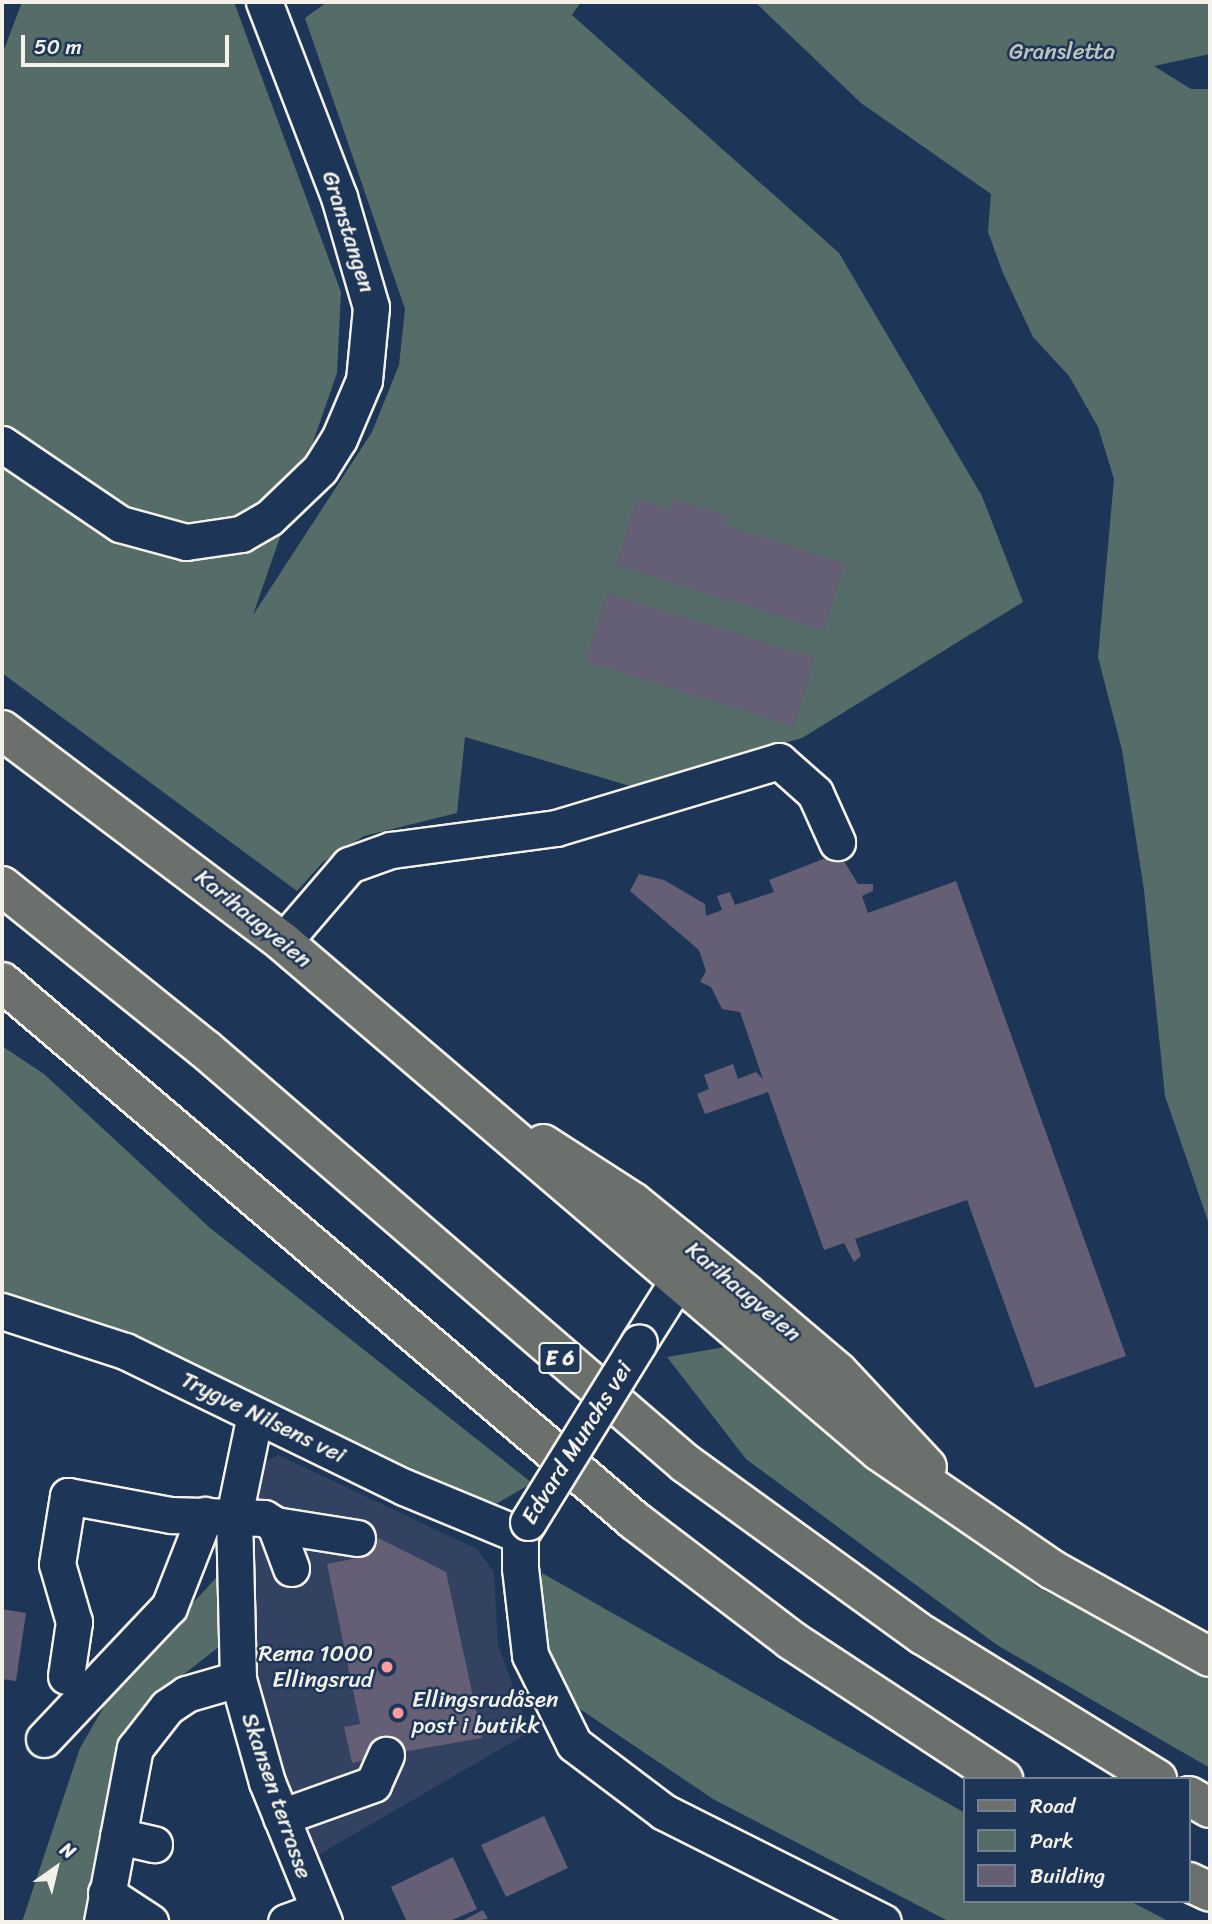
<!DOCTYPE html>
<html>
<head>
<meta charset="utf-8">
<style>
	body { margin:0 }
	#map { position:relative; width:1212px; height:1924px; overflow:hidden; background:#1d3557; font-family:Sriracha,sans-serif }
	div>[style] { position:absolute }
	[style*='--x'] { left:calc(var(--x)*1px); top:calc(var(--y)*1px); width:calc(var(--w)*1px); rotate:calc(var(--a)*1deg) }
	.built>* { inset:0; background:#324260 }
	.green>* { inset:0; background:#566c68 }
	.building>* { inset:0; background:#645f74 }
	.roads { filter:drop-shadow(2px 0 #f4f1e8) drop-shadow(-2px 0 #f4f1e8) drop-shadow(0 2px #f4f1e8) drop-shadow(0 -2px #f4f1e8) }
	.minor>* { height:35px; margin:-17.5px; padding:0 17.5px; transform-origin:17.5px; border-radius:17.5px; background:#1d3557 }
	.major>* { height:38px; margin:-19px; padding:0 19px; transform-origin:19px; border-radius:19px; background:#6c706d }
	.highway>* { height:38px; margin:-19px; padding:0 19px; transform-origin:19px; border-radius:19px; background:#6c706d }
	.bridges { filter:drop-shadow(2px 0 #f4f1e8) drop-shadow(-2px 0 #f4f1e8) drop-shadow(0 2px #f4f1e8) drop-shadow(0 -2px #f4f1e8) }
	.minor-bridge>* { height:35px; margin:-17.5px; padding:0 17.5px; transform-origin:17.5px; border-radius:17.5px; background:#1d3557 }
	.dots>* { width:19px; height:19px; translate:-50% -50%; box-sizing:border-box; border:4px solid #1d3557; border-radius:50% }
	span { translate:-50% -50%; white-space:nowrap; text-align:center; line-height:1.15; -webkit-text-stroke:5px #1d3557; paint-order:stroke }
	.shield-label span { padding:2px 5px; background:#1d3557; border:2px solid; border-radius:5px; -webkit-text-stroke-width:0 }
	.shield-label { font-size:21px; color:#f4f1e8; font-weight:700 }
	.park-label { font-size:23px; color:#bdc2bb }
	.street-label { font-size:23px; color:#f4f1e8 }
	.poi-label { font-size:23px; color:#f4f1e8 }
	.right { translate:-100% -50%; text-align:right }
	.left { translate:0 -50%; text-align:left }
	.frame { position:absolute; inset:0; border:4px solid #f4f1e8; pointer-events:none }
	.legend { position:absolute; left:963px; top:1777px; width:228px; height:126px; box-sizing:border-box; background:#1d3557; border:2px solid #738091; margin:0; padding:9px 12px; list-style:none; font-size:21px; color:#f4f1e8 }
	.legend li { display:flex; align-items:center; gap:14px; height:35px }
	.legend b { width:35px; border:2px solid #738091 }
	.north { position:absolute; left:21px; top:1833px; width:70px; height:70px; -webkit-text-stroke:5px #1d3557; paint-order:stroke; rotate:34deg; font-size:19px; font-weight:700; line-height:28px; text-align:center; color:#f4f1e8 }
	.north::after { content:''; display:block; margin:auto; width:24px; height:32px; background:#f4f1e8; clip-path:polygon(50% 0,100% 100%,50% 72%,0 100%) }
	.scale { position:absolute; left:21px; top:35px; width:208px; height:32px; box-sizing:border-box; border:4px solid #f4f1e8; border-top:0; padding-left:9px; font-size:21px; line-height:24px; white-space:nowrap; color:#f4f1e8; -webkit-text-stroke:5px #1d3557; paint-order:stroke }
</style>
</head>
<body>
<div id="map">
	<div class="built">
		<div style="clip-path:polygon(278px 1455px,477px 1549px,494px 1572px,498px 1645px,530px 1732px,308px 1861px,255px 1716px,251px 1490px,263px 1463px)"></div>
	</div>
	<div class="green">
		<div style="clip-path:polygon(22px 2px,234px 2px,341px 292px,337px 373px,253px 615px,372px 432px,399px 365px,405px 309px,305px 18px,327px 2px,581px 2px,572px 15px,839px 253px,982px 496px,1023px 602px,802px 738px,630px 786px,465px 737px,457px 813px,364px 836px,323px 862px,297px 891px,2px 673px,2px 55px)"></div>
		<div style="clip-path:polygon(755px 2px,1210px 2px,1210px 54px,1154px 66px,1191px 89px,1210px 89px,1210px 1227px,1165px 1096px,1144px 890px,1122px 750px,1098px 657px,1114px 479px,1098px 427px,1069px 376px,1033px 337px,1003px 273px,988px 232px,991px 194px,861px 103px)"></div>
		<div style="clip-path:polygon(2px 1046px,44px 1074px,209px 1227px,532px 1483px,496px 1504px,432px 1482px,2px 1297px)"></div>
		<div style="clip-path:polygon(725px 1347px,781px 1376px,1037px 1587px,1210px 1675px,1210px 1768px,997px 1645px,746px 1459px,667px 1357px)"></div>
		<div style="clip-path:polygon(226px 1567px,220px 1646px,142px 1707px,116px 1750px,92px 1922px,22px 1922px,80px 1748px,114px 1689px)"></div>
		<div style="clip-path:polygon(542px 1573px,965px 1813px,965px 1901px,1130px 1901px,1170px 1922px,950px 1922px,713px 1799px,568px 1701px,540px 1651px)"></div>
	</div>
	<div class="building">
		<div style="clip-path:polygon(637px 498px,671px 509px,673px 499px,727px 516px,724px 525px,845px 563px,824px 630px,616px 565px)"></div>
		<div style="clip-path:polygon(607px 593px,815px 658px,794px 726px,585px 661px)"></div>
		<div style="clip-path:polygon(839px 853px,858px 884px,873px 884px,873px 891px,862px 896px,868px 913px,956px 881px,1126px 1356px,1035px 1388px,967px 1200px,855px 1239px,861px 1256px,854px 1262px,844px 1243px,824px 1250px,768px 1092px,705px 1114px,697px 1094px,709px 1089px,704px 1075px,733px 1064px,738px 1079px,756px 1072px,763px 1079px,740px 1012px,722px 1009px,711px 987px,700px 982px,706px 971px,699px 950px,630px 891px,639px 874px,664px 880px,705px 904px,706px 916px,722px 910px,717px 896px,730px 892px,735px 905px,774px 892px,769px 880px)"></div>
		<div style="clip-path:polygon(370px 1534px,446px 1572px,482px 1738px,402px 1752px,404px 1761px,371px 1768px,369px 1759px,352px 1763px,344px 1727px,360px 1724px,327px 1564px,358px 1558px)"></div>
		<div style="clip-path:polygon(2px 1609px,26px 1613px,16px 1681px,2px 1679px)"></div>
		<div style="clip-path:polygon(544px 1816px,568px 1868px,506px 1897px,481px 1845px)"></div>
		<div style="clip-path:polygon(453px 1857px,477px 1909px,448px 1922px,407px 1922px,391px 1887px)"></div>
		<div style="clip-path:polygon(483px 1910px,488px 1919px,465px 1922px,464px 1920px)"></div>
	</div>
	<div class="roads">
		<div class="minor">
			<div style="--x:2;--y:444;--w:143;--a:34.1"></div>
			<div style="--x:120;--y:524;--w:68;--a:15.3"></div>
			<div style="--x:186;--y:542;--w:56;--a:-8.3"></div>
			<div style="--x:241;--y:534;--w:32;--a:-30"></div>
			<div style="--x:269;--y:518;--w:71;--a:-43.9"></div>
			<div style="--x:320;--y:469;--w:36;--a:-58"></div>
			<div style="--x:339;--y:439;--w:64;--a:-67"></div>
			<div style="--x:364;--y:380;--w:73;--a:-84.5"></div>
			<div style="--x:371;--y:307;--w:115;--a:-106.2"></div>
			<div style="--x:339;--y:197;--w:209;--a:-111"></div>
			<div style="--x:283;--y:942;--w:101;--a:-49.4"></div>
			<div style="--x:349;--y:865;--w:45;--a:-19.7"></div>
			<div style="--x:391;--y:850;--w:166;--a:-7.6"></div>
			<div style="--x:556;--y:828;--w:233;--a:-16.7"></div>
			<div style="--x:779;--y:761;--w:48;--a:41.6"></div>
			<div style="--x:815;--y:793;--w:54;--a:65.8"></div>
			<div style="--x:2;--y:1311;--w:129;--a:18"></div>
			<div style="--x:125;--y:1351;--w:310;--a:26"></div>
			<div style="--x:404;--y:1487;--w:126;--a:22.5"></div>
			<div style="--x:639;--y:1342;--w:103;--a:-57.7"></div>
			<div style="--x:528;--y:1522;--w:15;--a:122"></div>
			<div style="--x:520;--y:1535;--w:33;--a:90"></div>
			<div style="--x:520;--y:1568;--w:88;--a:83.4"></div>
			<div style="--x:530;--y:1655;--w:99;--a:63.7"></div>
			<div style="--x:574;--y:1744;--w:113;--a:37.1"></div>
			<div style="--x:664;--y:1812;--w:245;--a:26.7"></div>
			<div style="--x:275;--y:1525;--w:83;--a:9"></div>
			<div style="--x:66;--y:1676;--w:55;--a:-81.6"></div>
			<div style="--x:74;--y:1622;--w:60;--a:-106.3"></div>
			<div style="--x:57;--y:1564;--w:69;--a:-80.8"></div>
			<div style="--x:68;--y:1496;--w:105;--a:10.5"></div>
			<div style="--x:171;--y:1515;--w:93;--a:1.8"></div>
			<div style="--x:264;--y:1518;--w:13;--a:32"></div>
			<div style="--x:275;--y:1525;--w:46;--a:69.6"></div>
			<div style="--x:238;--y:1679;--w:107;--a:74.3"></div>
			<div style="--x:267;--y:1782;--w:151;--a:67.8"></div>
			<div style="--x:44;--y:1739;--w:182;--a:-46.6"></div>
			<div style="--x:169;--y:1607;--w:99;--a:-68.6"></div>
			<div style="--x:281;--y:1817;--w:98;--a:-19.7"></div>
			<div style="--x:373;--y:1784;--w:32;--a:-66"></div>
			<div style="--x:118;--y:1836;--w:37;--a:13"></div>
			<div style="--x:106;--y:1893;--w:53;--a:33.4"></div>
			<div style="--x:102;--y:1922;--w:177;--a:-79.3"></div>
			<div style="--x:135;--y:1748;--w:52;--a:-52"></div>
			<div style="--x:167;--y:1707;--w:23;--a:-34"></div>
			<div style="--x:186;--y:1694;--w:54;--a:-16.1"></div>
			<div style="--x:238;--y:1679;--w:163;--a:-91.4"></div>
			<div style="--x:234;--y:1516;--w:103;--a:-78.3"></div>
			<div style="--x:286;--y:1922;--w:33;--a:-20"></div>
		</div>
		<div class="major">
			<div style="--x:2;--y:730;--w:352;--a:37"></div>
			<div style="--x:283;--y:942;--w:784;--a:40.5"></div>
			<div style="--x:879;--y:1451;--w:211;--a:34.4"></div>
			<div style="--x:1053;--y:1570;--w:179;--a:29"></div>
			<div style="--x:543;--y:1144;--w:107;--a:32.8"></div>
			<div style="--x:633;--y:1202;--w:144;--a:39.1"></div>
			<div style="--x:745;--y:1293;--w:122;--a:40.3"></div>
			<div style="--x:838;--y:1372;--w:130;--a:46.9"></div>
		</div>
		<div class="highway">
			<div style="--x:2;--y:886;--w:260;--a:38.8"></div>
			<div style="--x:205;--y:1049;--w:634;--a:40.78"></div>
			<div style="--x:685;--y:1463;--w:294;--a:35.9"></div>
			<div style="--x:923;--y:1635;--w:275;--a:31.6"></div>
			<div style="--x:2;--y:982;--w:831;--a:40.41"></div>
			<div style="--x:635;--y:1521;--w:196;--a:37.3"></div>
			<div style="--x:791;--y:1640;--w:254;--a:33.3"></div>
			<div style="--x:1189;--y:1796;--w:24;--a:30"></div>
			<div style="--x:1189;--y:1882;--w:23;--a:25"></div>
		</div>
	</div>
	<div class="bridges">
		<div class="minor-bridge">
			<div style="--x:528;--y:1522;--w:211;--a:-58.3"></div>
		</div>
	</div>
	<div class="dots">
		<div style="left:387px;top:1667px;background:#ff9aa2"></div>
		<div style="left:398px;top:1713px;background:#ff9aa2"></div>
	</div>
	<div class="shield-label">
		<span style="left:560px;top:1358px">E 6</span>
	</div>
	<div class="park-label">
		<span style="left:1062px;top:52px">Gransletta</span>
	</div>
	<div class="street-label">
		<span style="left:348px;top:232px;rotate:72deg">Granstangen</span>
		<span style="left:253px;top:919px;rotate:39deg">Karihaugveien</span>
		<span style="left:743px;top:1292px;rotate:40deg">Karihaugveien</span>
		<span style="left:263px;top:1418px;rotate:26deg">Trygve Nilsens vei</span>
		<span style="left:577px;top:1443px;rotate:-58deg">Edvard Munchs vei</span>
		<span style="left:276px;top:1796px;rotate:71deg">Skansen terrasse</span>
	</div>
	<div class="poi-label">
		<span class="right" style="left:373px;top:1667px">Rema 1000<br>Ellingsrud</span>
		<span class="left" style="left:412px;top:1713px">Ellingsrudåsen<br>post i butikk</span>
	</div>
	<div class="frame"></div>
	<ul class="legend">
	<li><b style="height:9px;background:#6c706d"></b>Road</li>
	<li><b style="height:19px;background:#566c68"></b>Park</li>
	<li><b style="height:19px;background:#645f74"></b>Building</li>
	</ul>
	<div class="north">N</div>
	<div class="scale">50 m</div>
</div>
</body>
</html>
